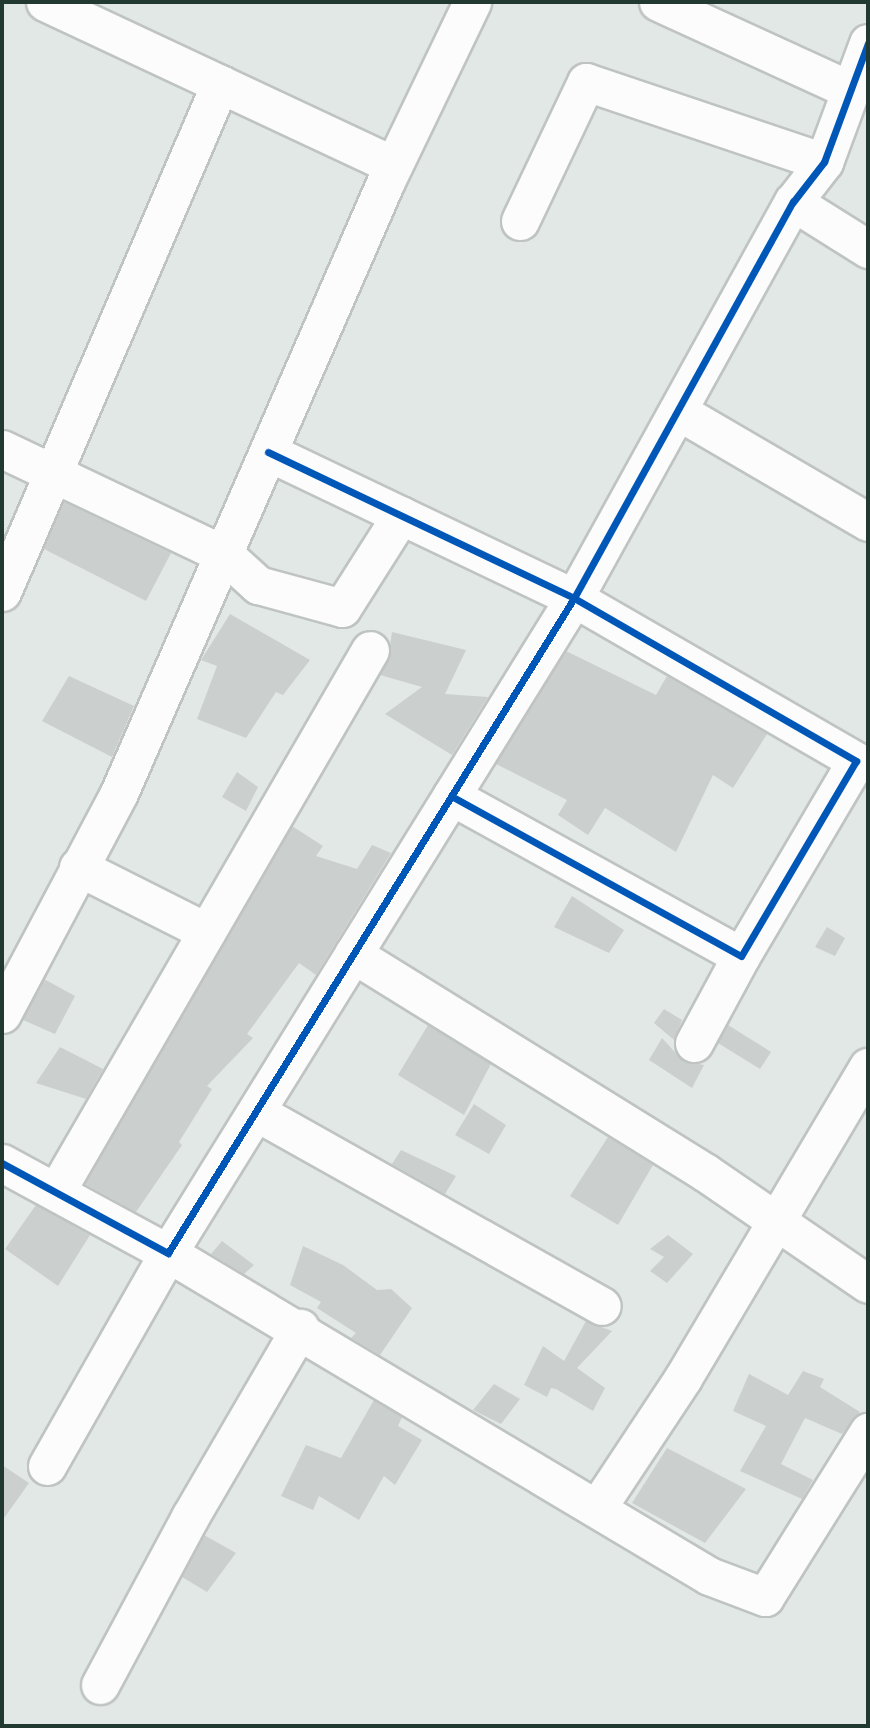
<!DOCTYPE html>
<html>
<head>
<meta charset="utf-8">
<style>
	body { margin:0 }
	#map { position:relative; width:870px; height:1728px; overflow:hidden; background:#e2e8e5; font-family:"Space Grotesk",sans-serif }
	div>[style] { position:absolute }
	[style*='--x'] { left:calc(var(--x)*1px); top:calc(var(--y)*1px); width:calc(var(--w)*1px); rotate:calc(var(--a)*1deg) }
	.building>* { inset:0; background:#cbd0ce }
	.roads { filter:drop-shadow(2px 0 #bfc4c2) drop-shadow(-2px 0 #bfc4c2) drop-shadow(0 2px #bfc4c2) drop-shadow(0 -2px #bfc4c2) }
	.minor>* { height:37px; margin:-18.5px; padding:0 18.5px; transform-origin:18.5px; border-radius:18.5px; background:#fbfcfb }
	.cycleway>* { height:7px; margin:-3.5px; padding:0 3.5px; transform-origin:3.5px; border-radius:3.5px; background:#0057b8 }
	span { translate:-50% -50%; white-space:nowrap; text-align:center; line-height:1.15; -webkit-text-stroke:5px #f0f7f3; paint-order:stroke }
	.frame { position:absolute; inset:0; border:4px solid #223931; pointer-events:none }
</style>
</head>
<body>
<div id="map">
	<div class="building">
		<div style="clip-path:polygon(64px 502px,171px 553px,146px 601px,44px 549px)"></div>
		<div style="clip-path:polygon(230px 614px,310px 660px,283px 695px,276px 692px,246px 738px,197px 719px,217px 666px,201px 660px)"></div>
		<div style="clip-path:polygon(392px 632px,466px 650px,445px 694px,488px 697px,452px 755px,385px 714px,422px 687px,380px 675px,388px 660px)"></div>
		<div style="clip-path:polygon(566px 651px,656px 695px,667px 676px,767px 734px,733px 788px,713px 775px,676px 852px,605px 808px,588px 835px,558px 815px,567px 800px,496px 764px)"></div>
		<div style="clip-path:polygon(69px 676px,134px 706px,112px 757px,42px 721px)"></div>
		<div style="clip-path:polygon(237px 772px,258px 787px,246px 811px,222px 797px)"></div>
		<div style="clip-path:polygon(292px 826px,323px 846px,316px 856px,357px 869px,372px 845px,391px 853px,316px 975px,299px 963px,247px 1034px,253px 1038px,207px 1086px,212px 1089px,179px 1142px,182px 1145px,136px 1212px,85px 1184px)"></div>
		<div style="clip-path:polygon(572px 896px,624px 930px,609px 953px,554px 927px)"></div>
		<div style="clip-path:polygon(827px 927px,845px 938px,835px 956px,815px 947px)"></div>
		<div style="clip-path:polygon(44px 979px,75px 996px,55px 1034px,23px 1020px)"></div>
		<div style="clip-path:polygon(664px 1009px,682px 1020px,674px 1040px,654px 1023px)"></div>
		<div style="clip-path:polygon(428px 1025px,491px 1064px,464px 1115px,398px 1075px)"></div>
		<div style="clip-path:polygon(728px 1025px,771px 1052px,760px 1069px,718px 1043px)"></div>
		<div style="clip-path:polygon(662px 1038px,683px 1061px,704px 1065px,692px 1088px,649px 1060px)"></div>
		<div style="clip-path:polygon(60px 1047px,103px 1069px,86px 1099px,36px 1083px)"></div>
		<div style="clip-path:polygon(474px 1104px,506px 1125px,489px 1154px,455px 1135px)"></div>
		<div style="clip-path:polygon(608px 1137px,653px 1165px,618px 1225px,570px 1196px)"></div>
		<div style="clip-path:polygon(401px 1150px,456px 1176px,445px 1194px,392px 1164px)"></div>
		<div style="clip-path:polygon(36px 1205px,90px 1235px,58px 1286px,5px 1249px)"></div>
		<div style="clip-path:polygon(668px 1235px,693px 1254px,667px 1283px,650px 1271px,664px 1257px,650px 1249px)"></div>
		<div style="clip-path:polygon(222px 1241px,254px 1265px,244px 1274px,211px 1254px)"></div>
		<div style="clip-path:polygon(303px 1246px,343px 1265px,377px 1290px,391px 1289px,412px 1308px,380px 1355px,351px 1338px,356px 1333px,317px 1308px,321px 1302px,290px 1285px)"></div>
		<div style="clip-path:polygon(586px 1321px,612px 1331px,577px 1368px,605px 1388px,593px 1411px,556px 1389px,551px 1388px,547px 1397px,524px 1385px,543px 1346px,564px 1361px)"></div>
		<div style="clip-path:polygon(803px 1371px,824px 1379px,820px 1387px,860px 1412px,842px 1434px,805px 1418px,781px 1464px,813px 1480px,802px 1499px,740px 1471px,766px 1426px,733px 1411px,749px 1374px,788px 1395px)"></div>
		<div style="clip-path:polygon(494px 1384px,520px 1399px,501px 1424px,473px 1410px)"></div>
		<div style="clip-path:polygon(374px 1400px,402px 1417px,398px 1426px,422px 1440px,395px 1485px,384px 1476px,359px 1520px,319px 1496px,313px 1510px,281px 1496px,306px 1445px,341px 1458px)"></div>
		<div style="clip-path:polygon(667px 1448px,746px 1489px,705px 1543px,632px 1503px)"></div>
		<div style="clip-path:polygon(2px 1465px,29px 1483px,2px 1521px)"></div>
		<div style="clip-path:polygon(204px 1535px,236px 1553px,207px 1592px,182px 1577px)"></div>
	</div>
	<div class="roads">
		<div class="minor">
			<div style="--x:45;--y:2;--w:384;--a:25.1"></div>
			<div style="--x:658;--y:2;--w:211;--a:24.6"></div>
			<div style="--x:793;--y:202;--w:89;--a:32.1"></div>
			<div style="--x:520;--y:221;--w:154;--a:-64.6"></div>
			<div style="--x:586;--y:82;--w:251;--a:18.6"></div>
			<div style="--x:678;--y:411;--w:220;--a:30.3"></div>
			<div style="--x:2;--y:449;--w:247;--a:25.4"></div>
			<div style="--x:225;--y:555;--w:45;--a:42.3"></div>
			<div style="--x:258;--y:585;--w:87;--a:15.3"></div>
			<div style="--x:342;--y:608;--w:110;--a:-57.6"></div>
			<div style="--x:268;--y:452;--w:339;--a:25.5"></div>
			<div style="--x:574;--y:598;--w:326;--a:30"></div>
			<div style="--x:856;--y:761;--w:226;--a:120.5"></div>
			<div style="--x:741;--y:956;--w:331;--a:-151.1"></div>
			<div style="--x:2;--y:592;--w:553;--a:-66.77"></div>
			<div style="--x:78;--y:867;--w:144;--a:26.7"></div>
			<div style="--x:353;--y:954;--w:415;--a:31.8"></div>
			<div style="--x:706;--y:1173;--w:196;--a:34.4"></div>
			<div style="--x:2;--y:1014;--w:250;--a:-62.1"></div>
			<div style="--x:119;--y:793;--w:668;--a:-66.43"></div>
			<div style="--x:386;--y:181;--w:199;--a:-64.3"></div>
			<div style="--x:694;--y:1043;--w:99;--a:-61.6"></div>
			<div style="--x:258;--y:1113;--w:394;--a:29.3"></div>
			<div style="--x:2;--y:1163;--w:189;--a:28.5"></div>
			<div style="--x:168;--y:1253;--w:771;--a:-58.21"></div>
			<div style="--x:574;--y:598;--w:453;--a:-61.1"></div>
			<div style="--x:793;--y:202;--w:51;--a:-52.2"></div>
			<div style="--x:824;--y:162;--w:127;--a:-69.7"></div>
			<div style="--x:57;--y:1190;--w:624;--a:-59.9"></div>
			<div style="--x:47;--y:1466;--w:245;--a:-60.4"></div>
			<div style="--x:168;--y:1253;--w:630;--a:30.84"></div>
			<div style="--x:709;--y:1576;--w:60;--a:20.6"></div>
			<div style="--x:765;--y:1597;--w:195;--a:-58"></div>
			<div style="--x:597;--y:1508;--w:156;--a:-56.5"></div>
			<div style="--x:683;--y:1378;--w:362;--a:-59.3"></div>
			<div style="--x:100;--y:1685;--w:191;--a:-61.8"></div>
			<div style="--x:190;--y:1517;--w:219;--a:-59.8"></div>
		</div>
	</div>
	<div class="cycleway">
		<div style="--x:268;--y:452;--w:339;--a:25.5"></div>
		<div style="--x:574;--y:598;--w:326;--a:30"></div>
		<div style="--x:856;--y:761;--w:226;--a:120.5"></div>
		<div style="--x:741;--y:956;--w:331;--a:-151.1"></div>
		<div style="--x:2;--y:1163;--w:189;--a:28.5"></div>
		<div style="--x:168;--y:1253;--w:771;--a:-58.21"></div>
		<div style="--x:574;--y:598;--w:453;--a:-61.1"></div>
		<div style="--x:793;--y:202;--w:51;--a:-52.2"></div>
		<div style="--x:824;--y:162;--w:127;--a:-69.7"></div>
	</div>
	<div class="frame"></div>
</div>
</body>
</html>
